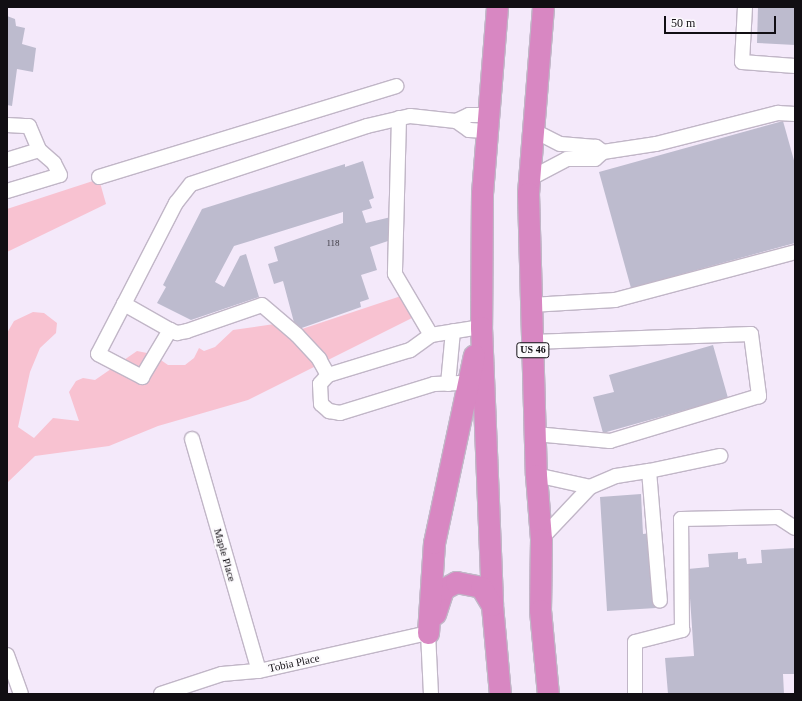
<!DOCTYPE html>
<html>
<head>
<meta charset="utf-8">
<style>
	body { margin:0 }
	#map { position:relative; width:802px; height:701px; overflow:hidden; background:#f4e9fa; font-family:"Times New Roman",serif }
	div>[style] { position:absolute }
	[style*='--x'] { left:calc(var(--x)*1px); top:calc(var(--y)*1px); width:calc(var(--w)*1px); rotate:calc(var(--a)*1deg) }
	.green>* { inset:0; background:#f8c2d1 }
	.building>* { inset:0; background:#bdbbce }
	.roads { filter:drop-shadow(1px 0 #c1b6c7) drop-shadow(-1px 0 #c1b6c7) drop-shadow(0 1px #c1b6c7) drop-shadow(0 -1px #c1b6c7) }
	.minor>* { height:14px; margin:-7px; padding:0 7px; transform-origin:7px; border-radius:7px; background:#fff }
	.highway>* { height:21px; margin:-10.5px; padding:0 10.5px; transform-origin:10.5px; border-radius:10.5px; background:#d887c2 }
	span { translate:-50% -50%; white-space:nowrap; text-align:center; line-height:1.15; -webkit-text-stroke:4px #fcfafd; paint-order:stroke }
	.number-label { font-size:9px; color:#3c3942 }
	.number-label span { -webkit-text-stroke-width:0 }
	.shield-label span { padding:1px 3px; background:#fcfafd; border:1px solid; border-radius:3px; -webkit-text-stroke-width:0 }
	.shield-label { font-size:10px; color:#110e13; font-weight:700 }
	.street-label { font-size:11px; color:#110e13 }
	.frame { position:absolute; inset:0; border:8px solid #110e13; pointer-events:none }
	.scale { position:absolute; left:664px; top:16px; width:112px; height:18px; box-sizing:border-box; border:2px solid #110e13; border-top:0; padding-left:5px; font-size:12px; line-height:14px; white-space:nowrap; color:#110e13; -webkit-text-stroke:3px #fcfafd; paint-order:stroke }
</style>
</head>
<body>
<div id="map">
	<div class="green">
		<div style="clip-path:polygon(99px 179px,106px 204px,7px 252px,7px 209px)"></div>
		<div style="clip-path:polygon(401px 296px,414px 317px,248px 400px,158px 426px,109px 446px,35px 456px,7px 483px,7px 333px,14px 321px,33px 312px,44px 313px,57px 323px,56px 333px,40px 348px,30px 372px,18px 427px,34px 438px,53px 418px,79px 421px,69px 392px,76px 381px,83px 378px,95px 380px,137px 351px,152px 354px,168px 365px,185px 365px,194px 358px,199px 348px,204px 351px,215px 347px,233px 330px,288px 322px,296px 331px)"></div>
	</div>
	<div class="building">
		<div style="clip-path:polygon(758px 7px,795px 7px,795px 45px,757px 43px)"></div>
		<div style="clip-path:polygon(7px 16px,15px 19px,16px 26px,25px 28px,22px 44px,36px 48px,33px 72px,17px 69px,12px 106px,7px 105px)"></div>
		<div style="clip-path:polygon(783px 121px,795px 164px,795px 243px,631px 288px,599px 172px)"></div>
		<div style="clip-path:polygon(363px 161px,374px 198px,369px 200px,372px 208px,362px 211px,366px 223px,391px 217px,391px 240px,370px 247px,377px 270px,361px 275px,369px 299px,360px 302px,361px 307px,296px 330px,283px 281px,274px 284px,268px 264px,278px 261px,274px 247px,343px 223px,343px 212px,234px 246px,215px 282px,224px 287px,240px 256px,246px 254px,259px 297px,191px 320px,157px 303px,166px 287px,163px 285px,202px 209px,345px 164px,345px 167px)"></div>
		<div style="clip-path:polygon(713px 345px,728px 398px,603px 433px,593px 397px,614px 392px,609px 375px)"></div>
		<div style="clip-path:polygon(641px 494px,643px 534px,651px 533px,656px 608px,607px 611px,600px 497px)"></div>
		<div style="clip-path:polygon(795px 548px,795px 674px,783px 674px,784px 694px,668px 694px,665px 658px,694px 656px,688px 569px,709px 567px,708px 554px,738px 552px,738px 559px,746px 558px,747px 564px,762px 563px,761px 550px)"></div>
	</div>
	<div class="roads">
		<div class="minor">
			<div style="--x:745;--y:7;--w:55;--a:93.1"></div>
			<div style="--x:742;--y:62;--w:53;--a:4.3"></div>
			<div style="--x:399;--y:118;--w:156;--a:91.5"></div>
			<div style="--x:395;--y:274;--w:71;--a:59.5"></div>
			<div style="--x:431;--y:335;--w:51;--a:-9.1"></div>
			<div style="--x:7;--y:125;--w:22;--a:3"></div>
			<div style="--x:29;--y:126;--w:26;--a:67"></div>
			<div style="--x:39;--y:150;--w:34;--a:163"></div>
			<div style="--x:487;--y:131;--w:18;--a:-177"></div>
			<div style="--x:469;--y:130;--w:16;--a:-145"></div>
			<div style="--x:456;--y:121;--w:14;--a:-25"></div>
			<div style="--x:469;--y:115;--w:19;--a:0"></div>
			<div style="--x:603;--y:152;--w:54;--a:-8.6"></div>
			<div style="--x:656;--y:144;--w:126;--a:-14.3"></div>
			<div style="--x:778;--y:113;--w:17;--a:3"></div>
			<div style="--x:99;--y:177;--w:311;--a:-17"></div>
			<div style="--x:529;--y:179;--w:43;--a:-27.8"></div>
			<div style="--x:567;--y:159;--w:28;--a:0"></div>
			<div style="--x:595;--y:159;--w:11;--a:-41"></div>
			<div style="--x:603;--y:152;--w:9;--a:-144"></div>
			<div style="--x:596;--y:147;--w:36;--a:-175"></div>
			<div style="--x:560;--y:144;--w:30;--a:-153"></div>
			<div style="--x:7;--y:191;--w:55;--a:-16.8"></div>
			<div style="--x:60;--y:175;--w:13;--a:-117"></div>
			<div style="--x:54;--y:163;--w:20;--a:-139"></div>
			<div style="--x:124;--y:304;--w:56;--a:117.5"></div>
			<div style="--x:98;--y:354;--w:50;--a:27.6"></div>
			<div style="--x:142;--y:377;--w:55;--a:-59.2"></div>
			<div style="--x:170;--y:330;--w:53;--a:-150.5"></div>
			<div style="--x:124;--y:304;--w:114;--a:-62.8"></div>
			<div style="--x:176;--y:203;--w:24;--a:-52"></div>
			<div style="--x:191;--y:184;--w:185;--a:-18.2"></div>
			<div style="--x:367;--y:126;--w:44;--a:-13.1"></div>
			<div style="--x:410;--y:116;--w:46;--a:6.2"></div>
			<div style="--x:531;--y:305;--w:84;--a:-3.4"></div>
			<div style="--x:615;--y:300;--w:186;--a:-14.9"></div>
			<div style="--x:170;--y:330;--w:8;--a:23"></div>
			<div style="--x:177;--y:333;--w:10;--a:-11"></div>
			<div style="--x:187;--y:331;--w:79;--a:-19.1"></div>
			<div style="--x:262;--y:305;--w:46;--a:40.6"></div>
			<div style="--x:297;--y:335;--w:33;--a:47"></div>
			<div style="--x:319;--y:359;--w:18;--a:61"></div>
			<div style="--x:431;--y:335;--w:26;--a:144"></div>
			<div style="--x:410;--y:350;--w:86;--a:163"></div>
			<div style="--x:328;--y:375;--w:12;--a:132"></div>
			<div style="--x:320;--y:384;--w:20;--a:87"></div>
			<div style="--x:321;--y:404;--w:11;--a:41"></div>
			<div style="--x:329;--y:411;--w:11;--a:10"></div>
			<div style="--x:340;--y:413;--w:98;--a:-17.1"></div>
			<div style="--x:434;--y:384;--w:34;--a:-2"></div>
			<div style="--x:532;--y:342;--w:219;--a:-2.1"></div>
			<div style="--x:751;--y:334;--w:63;--a:82.6"></div>
			<div style="--x:759;--y:396;--w:156;--a:163.2"></div>
			<div style="--x:610;--y:441;--w:75;--a:-174.7"></div>
			<div style="--x:448;--y:384;--w:53;--a:-84.6"></div>
			<div style="--x:192;--y:439;--w:241;--a:73.9"></div>
			<div style="--x:649;--y:471;--w:73;--a:-11.9"></div>
			<div style="--x:536;--y:475;--w:55;--a:12.5"></div>
			<div style="--x:541;--y:539;--w:71;--a:-46.7"></div>
			<div style="--x:590;--y:487;--w:28;--a:-23"></div>
			<div style="--x:616;--y:476;--w:33;--a:-9"></div>
			<div style="--x:649;--y:471;--w:130;--a:85.2"></div>
			<div style="--x:7;--y:655;--w:41;--a:70.3"></div>
			<div style="--x:161;--y:694;--w:64;--a:-18.2"></div>
			<div style="--x:222;--y:674;--w:37;--a:-5"></div>
			<div style="--x:259;--y:671;--w:173;--a:-12.7"></div>
			<div style="--x:428;--y:633;--w:61;--a:87.2"></div>
			<div style="--x:635;--y:694;--w:52;--a:-90"></div>
			<div style="--x:635;--y:642;--w:49;--a:-14.3"></div>
			<div style="--x:682;--y:630;--w:111;--a:-90.5"></div>
			<div style="--x:681;--y:519;--w:97;--a:-1.2"></div>
			<div style="--x:778;--y:517;--w:20;--a:33"></div>
		</div>
		<div class="highway">
			<div style="--x:497;--y:7;--w:187;--a:94.6"></div>
			<div style="--x:482;--y:193;--w:134;--a:90.4"></div>
			<div style="--x:481;--y:327;--w:278;--a:87.7"></div>
			<div style="--x:492;--y:605;--w:89;--a:84.9"></div>
			<div style="--x:543;--y:7;--w:187;--a:94.6"></div>
			<div style="--x:528;--y:193;--w:282;--a:88.4"></div>
			<div style="--x:536;--y:475;--w:64;--a:85.5"></div>
			<div style="--x:541;--y:539;--w:71;--a:90.8"></div>
			<div style="--x:540;--y:610;--w:84;--a:84.6"></div>
			<div style="--x:435;--y:614;--w:26;--a:-72"></div>
			<div style="--x:443;--y:589;--w:15;--a:-28"></div>
			<div style="--x:456;--y:582;--w:25;--a:11"></div>
			<div style="--x:481;--y:587;--w:21;--a:59"></div>
			<div style="--x:428;--y:633;--w:90;--a:-86.2"></div>
			<div style="--x:434;--y:543;--w:192;--a:-78"></div>
		</div>
	</div>
	<div class="number-label">
		<span style="left:333px;top:243px">118</span>
	</div>
	<div class="shield-label">
		<span style="left:533px;top:350px">US 46</span>
	</div>
	<div class="street-label">
		<span style="left:225px;top:555px;rotate:74deg">Maple Place</span>
		<span style="left:294px;top:663px;rotate:-12deg">Tobia Place</span>
	</div>
	<div class="frame"></div>
	<div class="scale">50 m</div>
</div>
</body>
</html>
